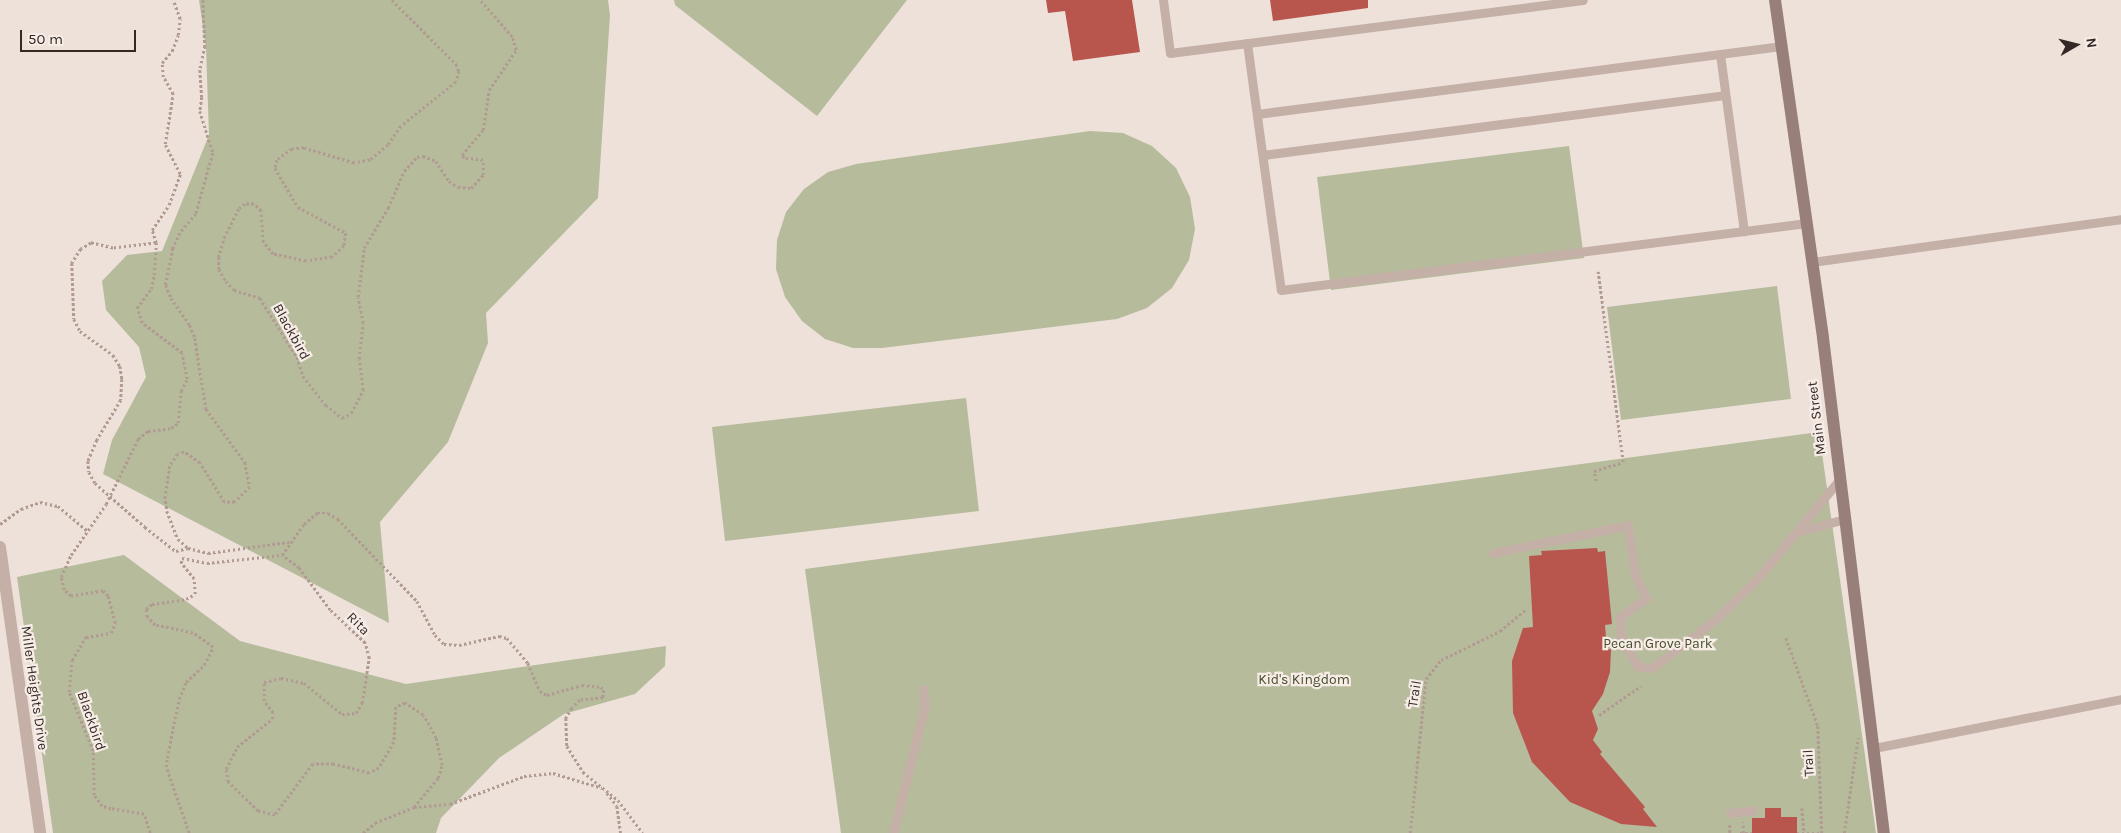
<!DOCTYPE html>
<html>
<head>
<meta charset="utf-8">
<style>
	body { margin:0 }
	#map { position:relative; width:2121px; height:833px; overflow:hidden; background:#eee1da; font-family:Karla,sans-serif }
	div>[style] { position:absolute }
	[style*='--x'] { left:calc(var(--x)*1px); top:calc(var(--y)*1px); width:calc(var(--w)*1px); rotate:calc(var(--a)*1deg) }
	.green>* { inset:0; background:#b6bb9c }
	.building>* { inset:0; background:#b8564e }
	.path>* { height:2.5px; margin-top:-1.25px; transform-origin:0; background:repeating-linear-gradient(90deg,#b09a92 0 2.5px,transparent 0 5px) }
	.lane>* { height:9px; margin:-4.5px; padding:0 4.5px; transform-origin:4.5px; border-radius:4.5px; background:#c5b0a8 }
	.street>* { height:12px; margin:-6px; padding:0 6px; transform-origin:6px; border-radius:6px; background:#c5b0a8 }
	.secondary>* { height:12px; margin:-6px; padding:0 6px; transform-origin:6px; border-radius:6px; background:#987f79 }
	span { translate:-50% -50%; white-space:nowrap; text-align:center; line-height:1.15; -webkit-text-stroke:4.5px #f7ece6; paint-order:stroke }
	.street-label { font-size:14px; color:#322927 }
	.park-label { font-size:14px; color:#474e2e }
	.north { position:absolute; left:2051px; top:20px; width:50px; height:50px; -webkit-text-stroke:4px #f7ece6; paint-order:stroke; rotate:82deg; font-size:14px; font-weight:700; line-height:20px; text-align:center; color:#322927 }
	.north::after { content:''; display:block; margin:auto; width:18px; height:22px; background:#322927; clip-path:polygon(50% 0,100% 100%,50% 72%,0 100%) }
	.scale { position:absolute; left:20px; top:30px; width:116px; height:22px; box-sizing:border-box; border:2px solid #322927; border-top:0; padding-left:6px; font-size:15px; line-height:18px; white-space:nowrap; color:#322927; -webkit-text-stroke:4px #f7ece6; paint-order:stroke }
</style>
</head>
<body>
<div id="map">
	<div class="green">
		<div style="clip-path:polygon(199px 0,608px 0,610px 15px,598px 198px,486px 313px,488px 343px,448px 442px,380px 522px,389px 623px,103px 474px,112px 440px,146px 377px,139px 347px,106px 310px,102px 281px,127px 255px,162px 251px,209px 135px,206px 48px)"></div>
		<div style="clip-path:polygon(674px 0,907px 0,817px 116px,675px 5px)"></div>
		<div style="clip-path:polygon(1090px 131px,1123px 133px,1152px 146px,1176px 168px,1190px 197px,1195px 229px,1189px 260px,1172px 288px,1147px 308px,1117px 319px,882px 348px,853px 348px,825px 339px,802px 321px,785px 297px,776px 269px,777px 240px,786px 212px,804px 189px,828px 172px,856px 164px)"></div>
		<div style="clip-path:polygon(1569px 146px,1584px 258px,1331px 290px,1317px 177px)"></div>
		<div style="clip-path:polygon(1777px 286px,1791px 399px,1621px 420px,1607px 307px)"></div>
		<div style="clip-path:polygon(966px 398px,979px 511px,725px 541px,712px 427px)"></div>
		<div style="clip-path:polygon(1819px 432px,1876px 833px,841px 833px,805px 569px)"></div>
		<div style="clip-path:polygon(124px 555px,240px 641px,406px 684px,666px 646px,665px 666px,635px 694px,564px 714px,499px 758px,441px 818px,436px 833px,53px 833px,17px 577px)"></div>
	</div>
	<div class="building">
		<div style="clip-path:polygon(1046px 0,1132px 0,1140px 52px,1073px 61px,1065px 11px,1048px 13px)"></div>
		<div style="clip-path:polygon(1270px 0,1368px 0,1368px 8px,1273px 21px)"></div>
		<div style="clip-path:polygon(1597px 548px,1598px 552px,1605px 551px,1612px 624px,1605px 625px,1607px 650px,1611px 649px,1610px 672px,1603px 694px,1592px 711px,1598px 729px,1593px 740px,1602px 752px,1600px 754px,1645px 807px,1643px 809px,1657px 827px,1621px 824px,1570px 802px,1532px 762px,1513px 713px,1512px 661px,1523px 628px,1533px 627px,1529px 556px,1542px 555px,1541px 551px)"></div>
		<div style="clip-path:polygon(1765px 808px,1781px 808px,1781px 817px,1797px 817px,1797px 833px,1752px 833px,1752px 818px,1765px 818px)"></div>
	</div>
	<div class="path">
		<div style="--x:203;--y:0;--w:46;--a:87.5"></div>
		<div style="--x:205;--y:46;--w:25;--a:102"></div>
		<div style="--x:200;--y:70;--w:27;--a:86"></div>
		<div style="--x:202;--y:97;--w:14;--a:98"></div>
		<div style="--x:200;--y:111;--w:44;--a:72.8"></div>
		<div style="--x:213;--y:153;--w:63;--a:105.6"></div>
		<div style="--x:196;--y:214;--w:25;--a:130"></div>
		<div style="--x:180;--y:233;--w:17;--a:115"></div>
		<div style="--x:173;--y:248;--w:38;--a:101"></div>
		<div style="--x:166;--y:285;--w:14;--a:69"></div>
		<div style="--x:171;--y:298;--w:33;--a:55"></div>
		<div style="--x:190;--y:325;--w:14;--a:69"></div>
		<div style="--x:195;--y:338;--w:72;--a:81.2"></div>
		<div style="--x:206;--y:409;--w:66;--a:53.7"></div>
		<div style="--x:245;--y:462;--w:25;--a:79"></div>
		<div style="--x:250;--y:487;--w:21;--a:135"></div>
		<div style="--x:235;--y:502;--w:11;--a:180"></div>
		<div style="--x:224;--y:502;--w:46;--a:-121.6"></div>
		<div style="--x:200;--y:463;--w:19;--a:-145"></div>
		<div style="--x:184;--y:452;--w:6;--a:162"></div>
		<div style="--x:178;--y:454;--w:14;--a:124"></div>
		<div style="--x:170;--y:466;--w:30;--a:99"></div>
		<div style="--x:165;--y:496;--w:15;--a:82"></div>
		<div style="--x:167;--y:511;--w:30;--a:69"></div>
		<div style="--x:178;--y:539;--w:13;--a:42"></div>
		<div style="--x:188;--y:548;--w:21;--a:14"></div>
		<div style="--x:208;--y:553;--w:82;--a:-7.7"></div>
		<div style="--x:392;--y:0;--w:91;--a:45"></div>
		<div style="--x:456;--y:64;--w:8;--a:67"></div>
		<div style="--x:459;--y:71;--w:11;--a:105"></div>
		<div style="--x:456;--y:82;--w:70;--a:141.3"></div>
		<div style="--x:401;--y:126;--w:23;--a:124"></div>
		<div style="--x:388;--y:145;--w:23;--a:140"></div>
		<div style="--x:370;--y:160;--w:16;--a:169"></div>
		<div style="--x:354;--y:163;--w:52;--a:-163.3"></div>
		<div style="--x:304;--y:148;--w:12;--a:175"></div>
		<div style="--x:292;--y:149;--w:19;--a:144"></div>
		<div style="--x:277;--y:160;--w:8;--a:104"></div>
		<div style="--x:275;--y:168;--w:45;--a:59.5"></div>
		<div style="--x:298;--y:207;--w:55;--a:28.4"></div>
		<div style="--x:346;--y:233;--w:13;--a:99"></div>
		<div style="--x:344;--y:246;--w:16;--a:137"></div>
		<div style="--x:332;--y:257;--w:26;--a:171"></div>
		<div style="--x:306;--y:261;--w:34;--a:-168"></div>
		<div style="--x:273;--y:254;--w:16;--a:-130"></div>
		<div style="--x:263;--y:242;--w:31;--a:-94"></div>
		<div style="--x:261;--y:211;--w:10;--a:-135"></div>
		<div style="--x:254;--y:204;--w:9;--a:180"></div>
		<div style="--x:245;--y:204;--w:8;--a:140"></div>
		<div style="--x:239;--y:209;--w:30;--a:117"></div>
		<div style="--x:225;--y:236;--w:22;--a:106"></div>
		<div style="--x:219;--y:257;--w:12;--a:90"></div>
		<div style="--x:219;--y:269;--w:14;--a:60"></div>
		<div style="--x:226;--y:281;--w:12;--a:48"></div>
		<div style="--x:234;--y:290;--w:27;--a:17"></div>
		<div style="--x:260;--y:298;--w:70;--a:57.9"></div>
		<div style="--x:297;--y:357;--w:20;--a:72"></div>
		<div style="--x:303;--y:376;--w:37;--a:52"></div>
		<div style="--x:326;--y:405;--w:21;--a:39"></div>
		<div style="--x:342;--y:418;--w:10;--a:-29"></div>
		<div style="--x:351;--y:413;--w:26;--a:-62"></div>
		<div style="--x:363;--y:390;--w:31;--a:-97"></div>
		<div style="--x:359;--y:359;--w:36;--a:-84"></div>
		<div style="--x:363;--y:323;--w:26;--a:-101"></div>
		<div style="--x:358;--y:297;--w:49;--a:-83"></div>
		<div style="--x:364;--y:248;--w:47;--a:-59"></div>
		<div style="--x:388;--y:208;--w:40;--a:-66.6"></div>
		<div style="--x:404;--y:171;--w:19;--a:-47"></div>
		<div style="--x:417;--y:157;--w:6;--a:-9"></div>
		<div style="--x:423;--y:156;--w:14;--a:21"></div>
		<div style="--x:436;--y:161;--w:24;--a:57"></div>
		<div style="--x:449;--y:181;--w:11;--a:34"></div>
		<div style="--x:458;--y:187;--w:13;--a:4"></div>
		<div style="--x:471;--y:188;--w:18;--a:-47"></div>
		<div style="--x:483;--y:175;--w:15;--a:-90"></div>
		<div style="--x:483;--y:160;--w:19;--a:-174"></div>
		<div style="--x:464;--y:158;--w:4;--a:-124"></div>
		<div style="--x:462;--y:155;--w:33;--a:-50"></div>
		<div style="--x:483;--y:130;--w:40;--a:-81.5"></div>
		<div style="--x:489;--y:90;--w:48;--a:-56"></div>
		<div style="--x:516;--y:50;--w:14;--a:-107"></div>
		<div style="--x:512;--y:37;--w:49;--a:-130.9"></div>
		<div style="--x:156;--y:243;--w:43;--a:173.4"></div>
		<div style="--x:113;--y:248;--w:23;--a:-167"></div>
		<div style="--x:91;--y:243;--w:12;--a:149"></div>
		<div style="--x:81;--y:249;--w:17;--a:123"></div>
		<div style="--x:72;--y:263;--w:56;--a:88"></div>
		<div style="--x:74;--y:319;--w:13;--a:63"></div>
		<div style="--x:80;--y:331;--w:41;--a:36"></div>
		<div style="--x:113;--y:355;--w:13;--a:58"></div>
		<div style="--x:120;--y:366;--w:13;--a:81"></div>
		<div style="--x:122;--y:379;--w:21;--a:93"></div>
		<div style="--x:121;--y:400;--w:47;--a:121"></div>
		<div style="--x:97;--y:440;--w:23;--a:113"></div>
		<div style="--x:88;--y:461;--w:11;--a:85"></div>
		<div style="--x:89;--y:472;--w:13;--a:61"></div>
		<div style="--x:95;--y:483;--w:67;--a:41.3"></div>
		<div style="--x:145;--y:527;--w:39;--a:38"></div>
		<div style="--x:176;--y:551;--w:12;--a:-14"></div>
		<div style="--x:1596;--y:481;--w:10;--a:-101"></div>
		<div style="--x:1594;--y:471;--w:30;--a:-17"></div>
		<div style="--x:1623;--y:462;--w:192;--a:-97.5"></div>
		<div style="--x:0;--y:524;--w:26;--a:-36"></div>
		<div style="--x:21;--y:509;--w:20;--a:-20"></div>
		<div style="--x:40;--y:502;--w:18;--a:13"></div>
		<div style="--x:58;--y:506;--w:39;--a:40"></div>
		<div style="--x:1786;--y:638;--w:94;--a:70"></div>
		<div style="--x:1818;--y:726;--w:107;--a:87.9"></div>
		<div style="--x:1599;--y:715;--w:51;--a:-34.6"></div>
		<div style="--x:607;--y:793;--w:16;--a:52"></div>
		<div style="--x:617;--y:806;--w:27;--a:82"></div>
		<div style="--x:414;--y:807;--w:36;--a:-5"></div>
		<div style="--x:450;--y:804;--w:79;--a:-20.7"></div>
		<div style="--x:524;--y:776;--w:29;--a:-6"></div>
		<div style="--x:553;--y:773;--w:51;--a:17"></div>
		<div style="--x:1802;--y:808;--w:25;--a:85"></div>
		<div style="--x:1730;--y:825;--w:8;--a:90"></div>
		<div style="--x:150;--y:833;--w:20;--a:-108"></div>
		<div style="--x:144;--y:814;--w:33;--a:-171"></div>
		<div style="--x:111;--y:809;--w:9;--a:-162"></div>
		<div style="--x:102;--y:806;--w:14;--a:-126"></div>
		<div style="--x:94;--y:795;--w:44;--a:-91.3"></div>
		<div style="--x:93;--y:751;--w:64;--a:-112.1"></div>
		<div style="--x:69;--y:692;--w:32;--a:-85"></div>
		<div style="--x:72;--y:660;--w:27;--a:-59"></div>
		<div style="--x:86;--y:637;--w:25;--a:-9"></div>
		<div style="--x:111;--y:633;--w:11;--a:-68"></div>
		<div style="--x:115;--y:623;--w:28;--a:-105"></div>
		<div style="--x:108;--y:596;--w:7;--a:-135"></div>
		<div style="--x:103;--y:591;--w:32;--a:171"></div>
		<div style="--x:71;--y:596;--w:9;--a:-139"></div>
		<div style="--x:64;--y:590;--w:13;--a:-103"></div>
		<div style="--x:61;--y:577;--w:24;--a:-66"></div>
		<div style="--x:71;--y:555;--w:62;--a:-55.5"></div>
		<div style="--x:106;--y:504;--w:72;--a:-63.8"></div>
		<div style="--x:138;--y:439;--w:13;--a:-39"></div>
		<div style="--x:148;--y:431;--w:23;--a:-7"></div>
		<div style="--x:171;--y:428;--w:9;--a:-36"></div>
		<div style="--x:178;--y:423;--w:32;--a:-85"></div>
		<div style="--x:181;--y:391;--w:13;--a:-63"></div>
		<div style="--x:187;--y:379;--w:26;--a:-101"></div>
		<div style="--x:182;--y:353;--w:50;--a:-143.1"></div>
		<div style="--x:142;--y:323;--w:16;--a:-108"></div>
		<div style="--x:137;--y:308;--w:24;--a:-54"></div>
		<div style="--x:151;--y:289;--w:14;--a:-78"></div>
		<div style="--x:154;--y:275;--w:32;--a:-86"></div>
		<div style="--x:156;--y:243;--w:14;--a:-107"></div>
		<div style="--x:152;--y:230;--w:30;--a:-56"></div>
		<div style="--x:169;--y:205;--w:33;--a:-70"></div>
		<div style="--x:180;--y:174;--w:34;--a:-117"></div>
		<div style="--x:165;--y:144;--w:51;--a:-80.9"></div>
		<div style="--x:173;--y:94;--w:20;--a:-120"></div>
		<div style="--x:163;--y:77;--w:14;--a:-94"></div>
		<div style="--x:162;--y:63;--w:16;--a:-50"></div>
		<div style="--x:172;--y:51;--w:17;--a:-69"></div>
		<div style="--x:178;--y:35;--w:16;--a:-83"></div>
		<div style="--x:180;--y:19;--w:20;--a:-110"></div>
		<div style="--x:189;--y:833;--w:70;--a:-109.2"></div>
		<div style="--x:166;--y:767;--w:9;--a:-84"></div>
		<div style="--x:167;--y:758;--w:60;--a:-78.5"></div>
		<div style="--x:179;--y:699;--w:18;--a:-68"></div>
		<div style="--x:186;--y:682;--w:25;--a:-43"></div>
		<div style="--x:204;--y:665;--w:20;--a:-63"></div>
		<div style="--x:213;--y:647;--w:24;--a:-145"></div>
		<div style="--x:193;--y:633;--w:39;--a:-168"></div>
		<div style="--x:155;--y:625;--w:11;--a:-135"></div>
		<div style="--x:147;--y:617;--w:8;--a:-97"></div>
		<div style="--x:146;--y:609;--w:8;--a:-40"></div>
		<div style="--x:152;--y:604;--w:34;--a:-8"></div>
		<div style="--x:186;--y:599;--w:10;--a:-29"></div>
		<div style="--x:195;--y:594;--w:15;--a:-94"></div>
		<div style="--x:194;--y:579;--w:21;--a:-129"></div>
		<div style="--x:181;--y:563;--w:5;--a:-79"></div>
		<div style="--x:182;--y:558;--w:25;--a:11"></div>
		<div style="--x:207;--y:563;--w:75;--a:-6.1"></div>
		<div style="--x:363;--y:833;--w:16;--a:-40"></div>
		<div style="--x:375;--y:823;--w:42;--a:-22.3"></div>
		<div style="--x:414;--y:807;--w:38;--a:-50"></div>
		<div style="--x:438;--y:778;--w:14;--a:-73"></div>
		<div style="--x:442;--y:765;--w:28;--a:-103"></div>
		<div style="--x:436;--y:738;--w:26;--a:-119"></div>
		<div style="--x:423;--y:715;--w:22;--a:-146"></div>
		<div style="--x:405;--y:703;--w:10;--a:156"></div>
		<div style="--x:396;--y:707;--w:35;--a:93"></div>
		<div style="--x:394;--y:742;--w:30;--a:120"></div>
		<div style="--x:379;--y:768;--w:11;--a:153"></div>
		<div style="--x:369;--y:773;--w:36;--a:-166"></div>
		<div style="--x:334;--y:764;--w:21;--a:180"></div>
		<div style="--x:313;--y:764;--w:64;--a:126.7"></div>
		<div style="--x:275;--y:815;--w:17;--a:-167"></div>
		<div style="--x:258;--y:811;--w:42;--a:-136"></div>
		<div style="--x:228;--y:782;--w:13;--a:-99"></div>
		<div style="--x:226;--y:769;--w:25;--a:-63"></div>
		<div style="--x:237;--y:747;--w:45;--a:-38.7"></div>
		<div style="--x:272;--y:719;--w:6;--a:-81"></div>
		<div style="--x:273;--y:713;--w:15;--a:-127"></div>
		<div style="--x:264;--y:701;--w:19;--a:-90"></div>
		<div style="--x:264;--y:682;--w:17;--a:-13"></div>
		<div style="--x:281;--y:678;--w:24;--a:12"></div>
		<div style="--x:304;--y:683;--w:49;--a:39.2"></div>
		<div style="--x:342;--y:714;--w:14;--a:-4"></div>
		<div style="--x:356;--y:713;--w:12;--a:-59"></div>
		<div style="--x:362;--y:703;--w:46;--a:-81.2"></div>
		<div style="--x:369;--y:658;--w:16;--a:-105"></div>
		<div style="--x:365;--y:643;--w:48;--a:-136.7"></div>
		<div style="--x:330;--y:610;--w:52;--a:-126.4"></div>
		<div style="--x:299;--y:568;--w:21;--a:-143"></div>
		<div style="--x:282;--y:555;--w:38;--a:-55"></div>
		<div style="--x:304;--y:524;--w:17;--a:-40"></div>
		<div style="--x:317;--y:513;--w:11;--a:0"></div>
		<div style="--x:328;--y:513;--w:12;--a:31"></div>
		<div style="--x:338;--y:519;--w:114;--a:46.1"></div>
		<div style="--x:417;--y:601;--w:38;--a:62"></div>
		<div style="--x:435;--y:635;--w:13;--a:45"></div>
		<div style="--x:444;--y:644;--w:15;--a:4"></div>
		<div style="--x:459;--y:645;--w:41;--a:-12.7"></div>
		<div style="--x:499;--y:636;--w:8;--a:14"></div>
		<div style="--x:507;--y:638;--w:33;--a:50"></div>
		<div style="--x:528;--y:663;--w:30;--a:67"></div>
		<div style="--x:540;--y:691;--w:8;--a:30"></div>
		<div style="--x:547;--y:695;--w:36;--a:-16"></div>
		<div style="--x:582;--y:685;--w:19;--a:6"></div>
		<div style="--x:601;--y:687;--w:4;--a:45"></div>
		<div style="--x:604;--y:690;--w:8;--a:97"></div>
		<div style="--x:603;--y:698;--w:23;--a:175"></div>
		<div style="--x:580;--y:700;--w:11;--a:135"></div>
		<div style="--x:572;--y:708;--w:12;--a:121"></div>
		<div style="--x:566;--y:718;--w:28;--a:88"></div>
		<div style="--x:567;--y:746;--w:31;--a:58"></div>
		<div style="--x:583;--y:772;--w:45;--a:38.7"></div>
		<div style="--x:618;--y:800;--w:41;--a:52.9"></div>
		<div style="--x:1410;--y:833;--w:155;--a:-84.1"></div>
		<div style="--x:1426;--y:679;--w:24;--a:-52"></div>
		<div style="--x:1441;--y:660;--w:66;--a:-26.2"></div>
		<div style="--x:1500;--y:631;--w:33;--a:-40"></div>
		<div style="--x:1740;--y:833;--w:12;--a:0"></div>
		<div style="--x:1743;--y:833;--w:11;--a:-90"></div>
		<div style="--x:1797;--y:833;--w:25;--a:0"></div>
		<div style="--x:1844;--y:833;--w:96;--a:-81.6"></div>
	</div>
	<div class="lane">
		<div style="--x:1163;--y:0;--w:53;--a:82.5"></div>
		<div style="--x:1170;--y:53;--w:416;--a:-7.3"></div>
		<div style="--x:1247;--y:43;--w:249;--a:82.2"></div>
		<div style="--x:1281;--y:290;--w:530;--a:-7.26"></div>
		<div style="--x:1720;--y:54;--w:179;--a:82.3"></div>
		<div style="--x:1257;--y:114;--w:529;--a:-7.38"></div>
		<div style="--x:1263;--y:155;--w:465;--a:-7.4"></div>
		<div style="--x:1812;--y:262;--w:312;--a:-7.9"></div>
		<div style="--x:1800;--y:531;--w:47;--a:-14.9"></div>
		<div style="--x:1493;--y:553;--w:138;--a:-11.7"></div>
		<div style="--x:1628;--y:525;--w:51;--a:82.2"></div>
		<div style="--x:1635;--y:576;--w:25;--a:63"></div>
		<div style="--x:1646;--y:598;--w:32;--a:144"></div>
		<div style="--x:1620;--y:617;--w:20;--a:87"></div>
		<div style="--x:1621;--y:637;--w:33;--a:61"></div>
		<div style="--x:1637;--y:666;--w:15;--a:8"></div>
		<div style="--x:1652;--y:668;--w:82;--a:-37.6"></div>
		<div style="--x:1717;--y:618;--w:56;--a:-44.3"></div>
		<div style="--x:1757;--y:579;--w:130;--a:-50.3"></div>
		<div style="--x:1874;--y:748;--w:252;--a:-11.2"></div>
		<div style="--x:1730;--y:813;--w:23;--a:-7"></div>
		<div style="--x:893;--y:833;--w:132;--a:-76"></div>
		<div style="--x:925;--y:705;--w:16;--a:-97"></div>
	</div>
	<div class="street">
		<div style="--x:0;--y:547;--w:289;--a:82"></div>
	</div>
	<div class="secondary">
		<div style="--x:1775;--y:0;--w:341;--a:81.9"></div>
		<div style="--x:1823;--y:338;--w:499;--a:83"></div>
	</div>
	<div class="street-label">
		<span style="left:291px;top:332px;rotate:61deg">Blackbird</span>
		<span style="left:1817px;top:418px;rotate:-97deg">Main Street</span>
		<span style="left:358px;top:624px;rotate:45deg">Rita</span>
		<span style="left:34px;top:688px;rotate:82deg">Miller Heights Drive</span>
		<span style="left:1415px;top:694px;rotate:-81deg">Trail</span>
		<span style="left:91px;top:721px;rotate:71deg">Blackbird</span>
		<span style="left:1809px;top:763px;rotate:-93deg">Trail</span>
	</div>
	<div class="park-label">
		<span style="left:1658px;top:644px">Pecan Grove Park</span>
		<span style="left:1304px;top:680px">Kid's Kingdom</span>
	</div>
	<div class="north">N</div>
	<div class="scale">50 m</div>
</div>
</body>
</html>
